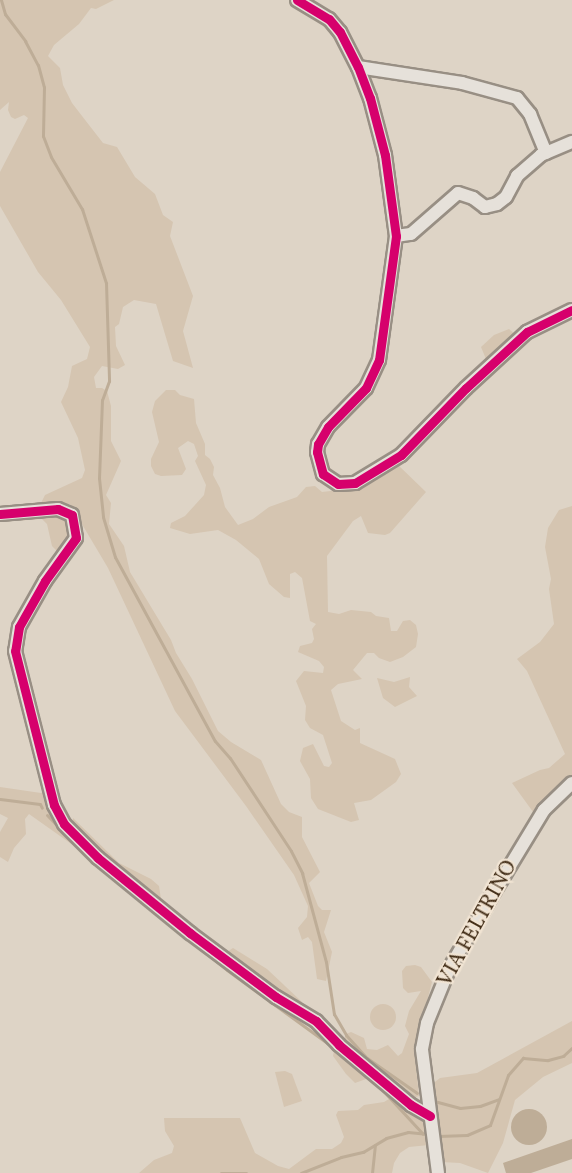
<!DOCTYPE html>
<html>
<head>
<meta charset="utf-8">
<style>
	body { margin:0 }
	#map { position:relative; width:572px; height:1173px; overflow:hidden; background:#ded4c6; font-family:Vollkorn,serif }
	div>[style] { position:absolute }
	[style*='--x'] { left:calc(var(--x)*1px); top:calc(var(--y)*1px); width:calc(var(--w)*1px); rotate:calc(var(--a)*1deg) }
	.green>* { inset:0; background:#d5c5b1 }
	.round { border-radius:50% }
	.water>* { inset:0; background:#bead97 }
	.stream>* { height:3px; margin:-1.5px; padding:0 1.5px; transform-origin:1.5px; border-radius:1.5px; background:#bead97 }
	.roads { filter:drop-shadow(2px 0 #988f84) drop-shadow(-2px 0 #988f84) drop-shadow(0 2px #988f84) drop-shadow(0 -2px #988f84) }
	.minor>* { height:12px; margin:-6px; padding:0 6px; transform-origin:6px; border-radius:6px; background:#e6e1da }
	.cycleway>* { height:9px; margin:-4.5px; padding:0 4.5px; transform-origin:4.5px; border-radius:4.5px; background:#d6006c }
	span { translate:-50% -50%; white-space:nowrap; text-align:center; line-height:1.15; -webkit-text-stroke:4.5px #f1e4d3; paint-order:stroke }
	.street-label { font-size:21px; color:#422d17 }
</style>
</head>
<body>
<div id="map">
	<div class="green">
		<div style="clip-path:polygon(0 0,114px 0,96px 9px,91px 8px,79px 24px,54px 45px,48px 56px,60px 68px,63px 85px,72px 103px,89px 125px,103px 143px,117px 147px,135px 177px,155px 194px,163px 215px,173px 222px,170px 236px,193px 296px,183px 331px,193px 368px,173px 361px,156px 304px,134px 300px,123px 307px,119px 324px,115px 327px,116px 346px,125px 365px,118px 369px,102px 366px,94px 377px,96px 388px,102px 388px,107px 391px,111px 406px,111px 441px,121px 461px,106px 495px,111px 503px,109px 524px,124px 546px,130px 572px,171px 640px,176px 653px,192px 679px,218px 731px,231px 742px,261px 760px,281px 804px,289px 812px,302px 817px,302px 837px,320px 872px,309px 883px,318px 906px,322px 910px,331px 910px,324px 932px,332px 952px,326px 981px,317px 979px,312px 942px,308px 937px,302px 940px,298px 928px,307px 917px,308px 906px,294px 875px,246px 806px,175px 711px,108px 568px,70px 504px,40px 505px,45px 495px,82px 478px,85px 470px,78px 438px,61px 402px,68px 387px,72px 366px,87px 359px,90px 347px,61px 300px,38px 272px,0 206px,0 172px,28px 118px,24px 115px,15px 119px,11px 117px,8px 110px,9px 102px,0 110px)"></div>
		<div style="clip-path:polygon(509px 329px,517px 336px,486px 359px,481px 347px,494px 335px)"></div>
		<div style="clip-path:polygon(166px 390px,175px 390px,180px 395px,194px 399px,196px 423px,205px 444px,205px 455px,210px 459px,214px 467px,213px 475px,220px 488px,225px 507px,238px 525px,253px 519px,269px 507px,297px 497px,306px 487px,315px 486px,322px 492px,356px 488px,396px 463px,426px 492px,390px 533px,385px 535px,368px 533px,361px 516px,353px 521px,327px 556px,328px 612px,339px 614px,351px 610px,371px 612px,376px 616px,389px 618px,391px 631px,397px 631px,403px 621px,410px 620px,416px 625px,418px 634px,416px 647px,403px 657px,390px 662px,379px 658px,374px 653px,367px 653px,353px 670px,362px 679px,338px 684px,331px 690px,341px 721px,355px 730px,360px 728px,360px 743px,395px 759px,401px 774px,396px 782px,371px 800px,354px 803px,359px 820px,351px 822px,318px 809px,311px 798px,310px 779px,300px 761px,303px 748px,313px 744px,324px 766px,329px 767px,332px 763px,323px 735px,310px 728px,305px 720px,306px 706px,296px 681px,304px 671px,323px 673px,324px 667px,319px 661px,298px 652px,300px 646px,312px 643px,314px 639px,312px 629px,316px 624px,310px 621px,302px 578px,295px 572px,290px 574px,290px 598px,284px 597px,269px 584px,259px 559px,236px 540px,218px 530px,190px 534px,170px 528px,171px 523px,185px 516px,204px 495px,206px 485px,195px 461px,198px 456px,194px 444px,188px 441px,178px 448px,186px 469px,182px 475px,161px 476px,155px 474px,151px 466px,151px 459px,159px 442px,152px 412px,155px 401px)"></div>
		<div style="clip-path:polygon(572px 506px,572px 778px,536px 816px,512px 783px,540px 770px,549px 768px,565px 754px,527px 671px,517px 659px,540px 642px,554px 624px,549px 589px,551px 579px,545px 547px,548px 528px,559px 510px)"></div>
		<div style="clip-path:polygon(47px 513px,62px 517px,69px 523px,68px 540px,59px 553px,52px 546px,47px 524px,42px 519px,0 522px,0 517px)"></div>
		<div style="clip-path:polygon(410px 677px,409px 687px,417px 696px,395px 707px,383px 698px,377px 678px,394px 682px)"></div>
		<div style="clip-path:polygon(0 787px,41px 793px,48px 790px,94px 860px,29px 814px,25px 819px,26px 834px,14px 848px,8px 862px,0 857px,0 832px,8px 818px,0 814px)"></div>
		<div style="clip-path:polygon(73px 818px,119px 863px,151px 879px,159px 886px,162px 906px,115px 866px,73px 825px)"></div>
		<div style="clip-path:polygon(233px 948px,267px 969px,302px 1002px,299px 1005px,294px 1005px,224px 954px)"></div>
		<div style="clip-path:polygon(415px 965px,421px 967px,432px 982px,418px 1036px,416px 1067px,419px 1096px,416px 1097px,410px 1096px,345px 1044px,344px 1039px,346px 1034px,351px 1032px,364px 1038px,367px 1049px,377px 1050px,388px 1045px,398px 1056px,402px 1053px,409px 1034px,405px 1026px,409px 1011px,421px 991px,408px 993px,403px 988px,402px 971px,406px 966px)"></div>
		<div class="round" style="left:370px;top:1004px;width:26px;height:26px"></div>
		<div style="clip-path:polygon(572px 1021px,572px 1063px,543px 1077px,515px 1100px,503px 1143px,488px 1173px,460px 1163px,441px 1162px,430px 1086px,440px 1078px,477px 1073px)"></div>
		<div style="clip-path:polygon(335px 1045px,366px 1073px,366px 1079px,355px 1083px,346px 1074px,333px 1056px)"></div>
		<div style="clip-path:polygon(285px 1071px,292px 1074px,302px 1101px,284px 1107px,275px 1072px)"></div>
		<div style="clip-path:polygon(394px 1096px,424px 1121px,429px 1145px,409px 1147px,400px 1153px,394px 1163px,392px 1173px,139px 1173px,154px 1160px,172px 1153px,174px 1146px,165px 1131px,164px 1118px,240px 1118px,255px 1153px,278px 1166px,289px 1169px,316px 1149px,332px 1149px,341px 1143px,344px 1137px,336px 1115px,338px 1111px,358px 1110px,364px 1105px,384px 1102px)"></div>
	</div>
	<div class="water">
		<div class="round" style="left:511px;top:1109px;width:36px;height:36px"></div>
		<div style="clip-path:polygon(572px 1139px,572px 1159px,531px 1173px,506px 1173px,503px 1163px)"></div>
	</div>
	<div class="stream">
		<div style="--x:1;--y:0;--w:15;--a:74"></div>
		<div style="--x:5;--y:14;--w:34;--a:53"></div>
		<div style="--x:25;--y:41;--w:27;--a:62"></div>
		<div style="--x:38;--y:65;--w:23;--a:75"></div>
		<div style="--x:44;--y:87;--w:49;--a:91.2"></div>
		<div style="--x:43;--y:136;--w:22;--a:69"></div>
		<div style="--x:51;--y:157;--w:61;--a:59.2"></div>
		<div style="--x:82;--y:209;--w:78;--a:72"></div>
		<div style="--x:106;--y:283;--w:98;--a:88.2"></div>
		<div style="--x:109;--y:381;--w:20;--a:110"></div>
		<div style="--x:102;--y:400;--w:78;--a:92.2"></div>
		<div style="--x:99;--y:478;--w:39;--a:84"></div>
		<div style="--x:103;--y:517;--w:42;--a:73.3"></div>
		<div style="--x:115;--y:557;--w:209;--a:61.5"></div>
		<div style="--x:215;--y:741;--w:23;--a:49"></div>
		<div style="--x:230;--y:758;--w:111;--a:56.7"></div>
		<div style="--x:291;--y:851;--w:25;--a:63"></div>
		<div style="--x:302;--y:873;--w:92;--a:74.9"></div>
		<div style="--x:326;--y:962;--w:53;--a:81.3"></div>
		<div style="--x:334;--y:1014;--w:24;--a:60"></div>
		<div style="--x:346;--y:1035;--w:31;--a:48"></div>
		<div style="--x:367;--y:1058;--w:61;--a:35"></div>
		<div style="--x:0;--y:799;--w:40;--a:7.1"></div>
		<div style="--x:40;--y:804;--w:4;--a:63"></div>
		<div style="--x:47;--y:815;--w:49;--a:45.8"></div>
		<div style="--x:141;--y:901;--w:110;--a:38.7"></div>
		<div style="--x:227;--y:970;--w:132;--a:36.1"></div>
		<div style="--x:376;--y:1083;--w:69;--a:47.3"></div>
		<div style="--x:434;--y:1101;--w:27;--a:15"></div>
		<div style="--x:460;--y:1108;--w:20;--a:-6"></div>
		<div style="--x:480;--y:1106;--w:20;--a:-20"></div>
		<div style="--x:438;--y:1136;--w:29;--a:-2"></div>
		<div style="--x:467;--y:1135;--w:25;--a:-23"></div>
		<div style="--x:490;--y:1125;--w:53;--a:-70.2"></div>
		<div style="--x:508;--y:1075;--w:23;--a:-49"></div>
		<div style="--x:523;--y:1058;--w:25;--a:5"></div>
		<div style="--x:548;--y:1060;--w:16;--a:-15"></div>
		<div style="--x:563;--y:1056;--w:12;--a:-42"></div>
		<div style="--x:221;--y:1173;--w:25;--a:0"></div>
		<div style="--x:301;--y:1173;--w:43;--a:-21.8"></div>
		<div style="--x:341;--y:1157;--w:23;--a:-13"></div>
		<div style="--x:363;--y:1152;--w:27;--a:-31"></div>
		<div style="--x:386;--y:1138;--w:23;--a:-15"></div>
		<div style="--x:408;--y:1132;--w:20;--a:6"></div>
		<div style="--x:372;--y:1173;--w:28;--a:-84"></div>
	</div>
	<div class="roads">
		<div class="minor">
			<div style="--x:297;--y:0;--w:37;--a:31"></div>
			<div style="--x:329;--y:19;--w:17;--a:50"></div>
			<div style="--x:340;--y:32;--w:39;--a:63"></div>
			<div style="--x:358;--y:67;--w:33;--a:69"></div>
			<div style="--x:370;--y:98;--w:59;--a:75.3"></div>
			<div style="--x:385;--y:155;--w:82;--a:82.3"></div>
			<div style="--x:396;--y:236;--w:125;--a:97.8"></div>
			<div style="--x:379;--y:360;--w:31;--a:115"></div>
			<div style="--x:366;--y:388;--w:54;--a:134.3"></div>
			<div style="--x:328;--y:427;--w:20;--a:120"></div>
			<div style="--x:318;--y:444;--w:8;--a:97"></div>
			<div style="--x:317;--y:452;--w:23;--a:75"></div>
			<div style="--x:323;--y:474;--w:18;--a:34"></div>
			<div style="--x:338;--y:484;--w:17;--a:-3"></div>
			<div style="--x:355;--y:483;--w:54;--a:-31.3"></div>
			<div style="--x:401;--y:455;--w:93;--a:-45.9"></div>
			<div style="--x:466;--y:388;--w:83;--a:-42.6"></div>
			<div style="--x:527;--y:332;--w:50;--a:-26.1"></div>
			<div style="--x:358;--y:67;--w:105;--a:8.7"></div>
			<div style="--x:462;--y:83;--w:57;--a:15.3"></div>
			<div style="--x:517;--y:98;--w:21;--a:51"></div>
			<div style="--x:530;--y:114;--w:42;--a:67.7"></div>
			<div style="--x:396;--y:236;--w:15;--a:-8"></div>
			<div style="--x:411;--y:234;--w:62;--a:-41.1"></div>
			<div style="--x:458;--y:193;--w:16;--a:18"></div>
			<div style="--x:473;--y:198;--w:15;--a:37"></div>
			<div style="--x:485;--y:207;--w:12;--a:-14"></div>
			<div style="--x:497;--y:204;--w:11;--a:-38"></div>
			<div style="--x:506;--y:197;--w:24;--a:-62"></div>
			<div style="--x:517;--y:176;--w:32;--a:-41"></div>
			<div style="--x:541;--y:155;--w:34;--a:-23"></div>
			<div style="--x:0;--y:514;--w:58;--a:-4.9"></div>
			<div style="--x:58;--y:509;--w:15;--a:23"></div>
			<div style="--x:72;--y:515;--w:23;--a:80"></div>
			<div style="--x:76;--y:538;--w:53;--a:125.8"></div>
			<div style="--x:45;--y:581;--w:53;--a:119.5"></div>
			<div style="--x:19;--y:627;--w:24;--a:99"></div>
			<div style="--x:15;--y:651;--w:159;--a:75.8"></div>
			<div style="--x:54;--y:805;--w:21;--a:62"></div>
			<div style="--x:64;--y:824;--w:48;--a:45"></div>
			<div style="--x:98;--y:858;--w:119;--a:39.2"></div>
			<div style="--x:190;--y:933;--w:107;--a:36.7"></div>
			<div style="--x:276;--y:997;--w:47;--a:31"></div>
			<div style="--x:316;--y:1021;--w:33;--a:46"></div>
			<div style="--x:339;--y:1045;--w:94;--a:39.8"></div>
			<div style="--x:411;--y:1105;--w:22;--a:30"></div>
			<div style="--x:438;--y:1173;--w:125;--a:-97.4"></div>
			<div style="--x:422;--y:1049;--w:26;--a:-79"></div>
			<div style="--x:427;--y:1023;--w:58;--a:-67.8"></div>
			<div style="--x:449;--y:969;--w:81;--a:-59.6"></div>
			<div style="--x:490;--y:899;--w:104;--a:-58.8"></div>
			<div style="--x:544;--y:810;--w:39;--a:-44"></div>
		</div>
	</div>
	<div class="cycleway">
		<div style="--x:297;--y:0;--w:37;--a:31"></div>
		<div style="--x:329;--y:19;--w:17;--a:50"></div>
		<div style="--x:340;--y:32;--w:39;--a:63"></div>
		<div style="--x:358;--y:67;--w:33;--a:69"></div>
		<div style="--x:370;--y:98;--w:59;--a:75.3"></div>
		<div style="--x:385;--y:155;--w:82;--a:82.3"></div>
		<div style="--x:396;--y:236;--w:125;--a:97.8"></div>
		<div style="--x:379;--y:360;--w:31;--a:115"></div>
		<div style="--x:366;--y:388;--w:54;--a:134.3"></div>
		<div style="--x:328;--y:427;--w:20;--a:120"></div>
		<div style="--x:318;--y:444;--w:8;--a:97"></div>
		<div style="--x:317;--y:452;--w:23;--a:75"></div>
		<div style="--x:323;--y:474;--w:18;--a:34"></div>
		<div style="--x:338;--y:484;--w:17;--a:-3"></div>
		<div style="--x:355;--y:483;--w:54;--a:-31.3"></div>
		<div style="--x:401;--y:455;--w:93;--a:-45.9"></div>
		<div style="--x:466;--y:388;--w:83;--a:-42.6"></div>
		<div style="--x:527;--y:332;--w:50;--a:-26.1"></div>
		<div style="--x:0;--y:514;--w:58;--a:-4.9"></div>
		<div style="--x:58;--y:509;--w:15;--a:23"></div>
		<div style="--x:72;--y:515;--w:23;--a:80"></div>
		<div style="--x:76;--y:538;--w:53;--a:125.8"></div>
		<div style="--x:45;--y:581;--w:53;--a:119.5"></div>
		<div style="--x:19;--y:627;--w:24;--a:99"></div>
		<div style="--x:15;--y:651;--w:159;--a:75.8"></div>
		<div style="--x:54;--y:805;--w:21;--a:62"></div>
		<div style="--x:64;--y:824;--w:48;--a:45"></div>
		<div style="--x:98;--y:858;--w:119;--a:39.2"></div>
		<div style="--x:190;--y:933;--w:107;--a:36.7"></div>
		<div style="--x:276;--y:997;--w:47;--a:31"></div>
		<div style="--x:316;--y:1021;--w:33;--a:46"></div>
		<div style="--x:339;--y:1045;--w:94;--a:39.8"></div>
		<div style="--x:411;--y:1105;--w:22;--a:30"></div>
	</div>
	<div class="street-label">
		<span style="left:478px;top:924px;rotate:-61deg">VIA FELTRINO</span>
	</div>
</div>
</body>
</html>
